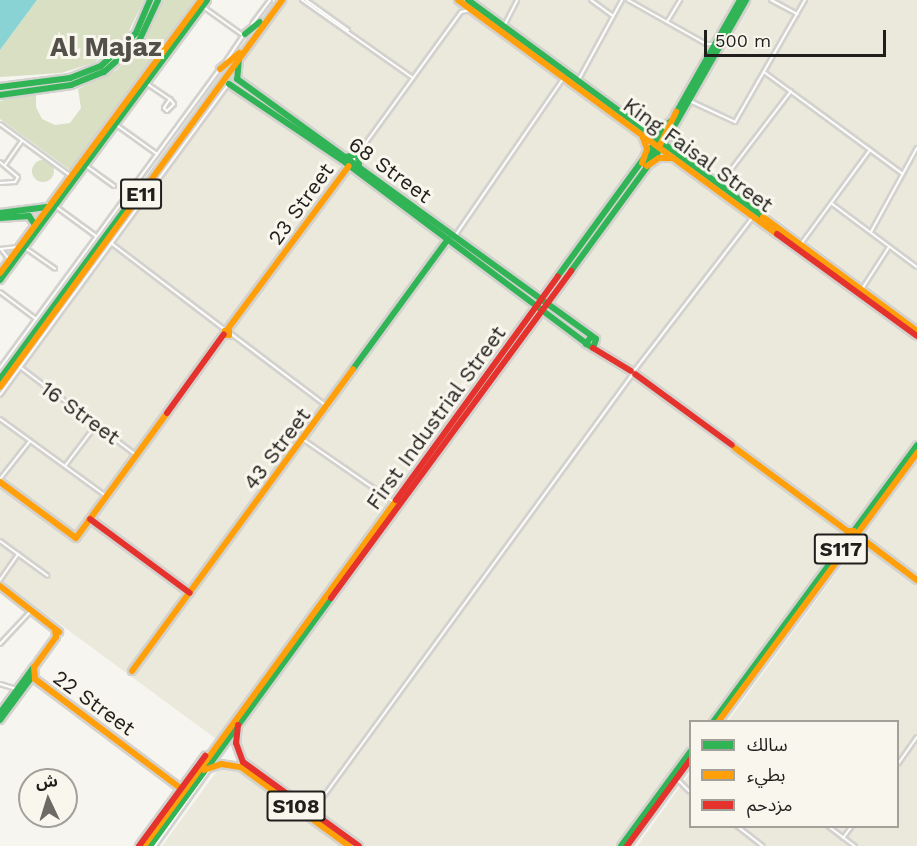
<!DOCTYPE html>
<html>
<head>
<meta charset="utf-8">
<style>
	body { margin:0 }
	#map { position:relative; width:917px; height:846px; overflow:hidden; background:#f6f5f0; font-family:"Work Sans","Noto Sans Arabic",sans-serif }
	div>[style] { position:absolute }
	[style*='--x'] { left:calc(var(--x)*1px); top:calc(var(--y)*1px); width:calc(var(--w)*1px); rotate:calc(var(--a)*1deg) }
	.built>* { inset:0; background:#ebe8dc }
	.green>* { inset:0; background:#d8dfc2 }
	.round { border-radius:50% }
	.water>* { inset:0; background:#8ad3d5 }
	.roads { filter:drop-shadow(2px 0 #d3d2ce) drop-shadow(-2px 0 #d3d2ce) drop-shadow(0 2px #d3d2ce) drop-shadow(0 -2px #d3d2ce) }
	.street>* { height:2px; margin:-1px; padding:0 1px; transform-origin:1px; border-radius:1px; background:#fefefd }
	.fast>* { height:6px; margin:-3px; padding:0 3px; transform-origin:3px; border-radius:3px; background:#30b455 }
	.slow>* { height:6px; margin:-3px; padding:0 3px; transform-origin:3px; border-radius:3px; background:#ff9f0a }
	.jam>* { height:6px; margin:-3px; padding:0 3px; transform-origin:3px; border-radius:3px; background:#e5322d }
	span { translate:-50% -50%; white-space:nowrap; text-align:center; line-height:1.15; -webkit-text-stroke:6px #f9f6ed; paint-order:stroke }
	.shield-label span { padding:2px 4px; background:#f9f6ed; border:2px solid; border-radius:4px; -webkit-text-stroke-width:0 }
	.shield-label { font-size:20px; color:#201f1c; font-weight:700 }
	.street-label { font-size:21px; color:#201f1c }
	.district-label { font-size:27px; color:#525048; font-weight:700 }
	.legend { position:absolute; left:689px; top:720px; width:210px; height:108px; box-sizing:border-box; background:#f9f6ed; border:2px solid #a2a099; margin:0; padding:8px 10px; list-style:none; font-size:18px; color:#201f1c }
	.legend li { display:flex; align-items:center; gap:12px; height:30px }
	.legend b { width:30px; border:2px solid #a2a099 }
	.north { position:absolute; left:18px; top:768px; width:60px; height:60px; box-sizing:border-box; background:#f9f6ed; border:2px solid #a2a099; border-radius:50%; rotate:356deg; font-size:16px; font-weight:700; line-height:24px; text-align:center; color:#201f1c }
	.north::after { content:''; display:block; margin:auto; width:21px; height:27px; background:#6b6a66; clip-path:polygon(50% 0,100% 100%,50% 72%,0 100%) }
	.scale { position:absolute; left:704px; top:30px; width:182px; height:27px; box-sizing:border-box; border:3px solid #201f1c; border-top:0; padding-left:8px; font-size:18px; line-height:21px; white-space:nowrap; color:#201f1c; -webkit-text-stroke:4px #f9f6ed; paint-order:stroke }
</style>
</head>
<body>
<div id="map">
	<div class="built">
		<div style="clip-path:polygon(286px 0,458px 0,637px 137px,641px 148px,639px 159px,219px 741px,0 580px,0 390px)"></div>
		<div style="clip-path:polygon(469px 0,736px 0,665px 122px,644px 126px)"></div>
		<div style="clip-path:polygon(752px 0,917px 0,917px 324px,678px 145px,678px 127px)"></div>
		<div style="clip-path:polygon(663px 160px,675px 160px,917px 338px,917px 441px,712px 721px,690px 722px,690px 751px,621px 846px,363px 846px,246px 759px,239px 747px,240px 727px,652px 164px)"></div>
		<div style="clip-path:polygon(917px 463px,917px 846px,637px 846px,690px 773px,690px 826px,898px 826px,898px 722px,728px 721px)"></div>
		<div style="clip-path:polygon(225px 768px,235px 768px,342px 846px,162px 846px,217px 771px)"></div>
	</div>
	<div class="green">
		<div style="clip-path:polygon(37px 0,144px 0,127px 35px,94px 63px,61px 73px,0 77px,0 50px)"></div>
		<div style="clip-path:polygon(163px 0,194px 0,159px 48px,146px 39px)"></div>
		<div style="clip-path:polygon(139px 48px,152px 58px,70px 170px,0 119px,0 101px,36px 93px,36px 107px,42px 119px,55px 125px,70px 123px,81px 108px,78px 89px,115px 71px)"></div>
		<div class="round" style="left:32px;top:160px;width:22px;height:22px"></div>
	</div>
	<div class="water">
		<div style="clip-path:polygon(0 0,37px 0,0 50px)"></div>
	</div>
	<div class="roads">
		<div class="street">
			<div style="--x:302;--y:0;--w:136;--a:35.1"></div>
			<div style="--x:306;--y:0;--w:52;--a:35.5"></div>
			<div style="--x:591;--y:0;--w:27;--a:36"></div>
			<div style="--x:628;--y:0;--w:90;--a:29.4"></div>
			<div style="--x:706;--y:44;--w:9;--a:0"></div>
			<div style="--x:771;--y:0;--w:30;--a:28"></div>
			<div style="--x:202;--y:6;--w:52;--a:35.5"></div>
			<div style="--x:667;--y:22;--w:26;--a:-59"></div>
			<div style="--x:252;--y:24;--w:30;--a:-53"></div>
			<div style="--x:504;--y:26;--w:29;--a:-63"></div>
			<div style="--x:226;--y:61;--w:30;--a:-56"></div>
			<div style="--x:764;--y:72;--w:172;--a:36.3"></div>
			<div style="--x:579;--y:79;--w:90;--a:-61.4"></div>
			<div style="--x:146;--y:83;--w:29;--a:34"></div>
			<div style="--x:170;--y:99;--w:11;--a:124"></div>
			<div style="--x:164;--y:108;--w:4;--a:45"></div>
			<div style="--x:167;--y:111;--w:10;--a:-45"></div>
			<div style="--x:174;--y:104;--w:6;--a:-129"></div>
			<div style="--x:690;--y:101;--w:50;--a:25"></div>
			<div style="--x:735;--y:122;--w:141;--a:-60.2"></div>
			<div style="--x:0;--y:124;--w:88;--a:36.2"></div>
			<div style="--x:115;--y:124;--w:52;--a:35.5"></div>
			<div style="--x:0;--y:162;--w:23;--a:40"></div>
			<div style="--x:18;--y:177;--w:6;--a:121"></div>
			<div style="--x:15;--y:182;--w:15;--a:176"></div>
			<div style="--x:352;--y:162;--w:185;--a:-54"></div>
			<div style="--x:461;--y:12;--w:9;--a:-13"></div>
			<div style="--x:5;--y:165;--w:29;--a:-55"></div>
			<div style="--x:85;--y:165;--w:36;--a:36"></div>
			<div style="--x:720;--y:184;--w:117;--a:-52.6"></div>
			<div style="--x:831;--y:203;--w:107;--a:36.7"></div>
			<div style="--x:55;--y:206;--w:51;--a:36.2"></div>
			<div style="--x:871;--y:232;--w:96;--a:-61.3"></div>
			<div style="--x:455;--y:236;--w:191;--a:-55.5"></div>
			<div style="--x:111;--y:243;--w:143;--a:37.3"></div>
			<div style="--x:801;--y:244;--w:117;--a:-53.7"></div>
			<div style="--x:24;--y:247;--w:38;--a:35"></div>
			<div style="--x:0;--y:249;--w:18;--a:-6"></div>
			<div style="--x:1;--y:249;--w:11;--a:52"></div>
			<div style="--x:862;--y:289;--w:50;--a:-57.3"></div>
			<div style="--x:0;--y:292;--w:45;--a:36.9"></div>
			<div style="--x:230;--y:333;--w:123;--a:37.1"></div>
			<div style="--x:20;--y:367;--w:146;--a:37.2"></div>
			<div style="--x:0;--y:368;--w:370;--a:-53.7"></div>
			<div style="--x:634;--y:371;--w:195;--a:-52.3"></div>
			<div style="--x:0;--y:395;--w:385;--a:-53.7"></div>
			<div style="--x:0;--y:419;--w:131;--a:36"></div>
			<div style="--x:304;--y:440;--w:107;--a:34.7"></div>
			<div style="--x:65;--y:466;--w:51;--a:-52.9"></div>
			<div style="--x:0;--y:479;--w:48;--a:-51.7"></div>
			<div style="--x:0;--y:541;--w:59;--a:36.1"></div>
			<div style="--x:0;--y:580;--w:32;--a:-55"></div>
			<div style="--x:0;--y:644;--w:44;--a:-46.8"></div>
			<div style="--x:0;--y:684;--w:17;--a:17"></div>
			<div style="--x:898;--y:764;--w:33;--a:-55"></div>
			<div style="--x:678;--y:780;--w:17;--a:45"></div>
			<div style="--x:313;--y:811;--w:540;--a:-53.81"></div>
			<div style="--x:737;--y:826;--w:33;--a:38"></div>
			<div style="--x:828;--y:826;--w:34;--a:37"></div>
			<div style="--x:843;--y:838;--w:15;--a:-53"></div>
			<div style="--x:155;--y:846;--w:93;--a:-54.6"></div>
		</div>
		<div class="fast">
			<div style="--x:468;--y:0;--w:366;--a:36.3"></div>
			<div style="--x:245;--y:34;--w:19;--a:-39"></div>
			<div style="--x:239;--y:58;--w:21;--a:95"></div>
			<div style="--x:237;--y:79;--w:443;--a:35.9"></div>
			<div style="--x:596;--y:339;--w:9;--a:108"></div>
			<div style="--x:593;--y:348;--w:8;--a:-150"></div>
			<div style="--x:586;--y:344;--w:7;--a:-56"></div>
			<div style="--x:229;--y:84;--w:141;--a:34"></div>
			<div style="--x:346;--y:163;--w:300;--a:36.9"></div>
			<div style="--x:0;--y:87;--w:71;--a:-7.3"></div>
			<div style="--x:70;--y:78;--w:33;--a:-21"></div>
			<div style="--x:101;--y:66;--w:48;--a:-43.3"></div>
			<div style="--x:136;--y:33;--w:36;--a:-67"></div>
			<div style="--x:0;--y:95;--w:72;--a:-8"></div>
			<div style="--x:71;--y:85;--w:35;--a:-22"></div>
			<div style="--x:104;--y:72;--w:47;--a:-41.5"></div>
			<div style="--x:139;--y:41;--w:45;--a:-65.1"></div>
			<div style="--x:676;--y:113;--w:130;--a:-60.5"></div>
			<div style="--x:648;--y:130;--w:11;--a:0"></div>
			<div style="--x:659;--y:130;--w:14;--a:-36"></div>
			<div style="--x:672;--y:130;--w:23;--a:75"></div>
			<div style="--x:346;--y:157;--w:12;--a:-14"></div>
			<div style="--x:358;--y:154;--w:12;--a:85"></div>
			<div style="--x:646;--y:167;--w:25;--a:-61"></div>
			<div style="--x:0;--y:213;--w:47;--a:-7.3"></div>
			<div style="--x:0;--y:218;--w:29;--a:-4"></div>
			<div style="--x:29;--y:216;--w:11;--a:56"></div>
			<div style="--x:571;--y:271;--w:157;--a:-53.8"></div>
			<div style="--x:664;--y:144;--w:166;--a:-60.3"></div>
			<div style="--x:558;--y:276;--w:183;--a:-53.9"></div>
			<div style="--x:0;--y:280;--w:348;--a:-53.5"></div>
			<div style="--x:353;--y:369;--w:161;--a:-53.8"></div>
			<div style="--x:0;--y:379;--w:217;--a:-53.6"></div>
			<div style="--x:0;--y:713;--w:56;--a:-53.7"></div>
			<div style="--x:0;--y:720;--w:57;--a:-53.5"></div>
			<div style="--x:713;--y:722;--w:344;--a:-53.6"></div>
			<div style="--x:150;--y:846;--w:307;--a:-53.9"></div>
			<div style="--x:621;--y:846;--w:117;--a:-53.7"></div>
		</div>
		<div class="slow">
			<div style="--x:458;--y:0;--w:396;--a:36.3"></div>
			<div style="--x:220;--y:69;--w:25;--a:-40"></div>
			<div style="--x:660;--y:145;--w:37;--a:-64"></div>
			<div style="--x:642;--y:163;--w:15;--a:-70"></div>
			<div style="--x:647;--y:149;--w:12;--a:-110"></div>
			<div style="--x:647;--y:166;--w:14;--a:-34"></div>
			<div style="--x:659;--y:158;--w:12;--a:0"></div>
			<div style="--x:763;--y:217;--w:192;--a:36.5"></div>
			<div style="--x:0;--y:273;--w:339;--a:-53.6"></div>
			<div style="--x:227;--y:330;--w:204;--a:-53.4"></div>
			<div style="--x:225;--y:331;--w:4;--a:0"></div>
			<div style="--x:229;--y:331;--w:4;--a:90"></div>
			<div style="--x:229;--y:335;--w:4;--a:180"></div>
			<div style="--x:225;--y:335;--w:4;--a:-90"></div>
			<div style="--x:0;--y:387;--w:479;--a:-53.9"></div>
			<div style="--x:735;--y:448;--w:139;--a:36.5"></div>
			<div style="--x:847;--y:531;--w:7;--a:0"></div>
			<div style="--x:0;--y:482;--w:94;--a:36.4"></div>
			<div style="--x:76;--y:538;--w:155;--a:-53.9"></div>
			<div style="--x:853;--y:538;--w:8;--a:0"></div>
			<div style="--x:861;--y:538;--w:70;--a:36.9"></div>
			<div style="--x:0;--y:586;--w:75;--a:37.9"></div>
			<div style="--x:55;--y:630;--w:7;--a:82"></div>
			<div style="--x:56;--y:637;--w:37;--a:126"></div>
			<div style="--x:34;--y:667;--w:12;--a:85"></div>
			<div style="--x:35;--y:679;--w:181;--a:36.9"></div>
			<div style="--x:132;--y:671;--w:374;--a:-53.8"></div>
			<div style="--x:718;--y:722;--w:335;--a:-53.5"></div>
			<div style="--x:204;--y:770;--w:18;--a:-19"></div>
			<div style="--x:221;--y:764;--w:20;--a:9"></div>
			<div style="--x:241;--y:767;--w:134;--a:36.2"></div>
			<div style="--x:144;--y:846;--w:428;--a:-53.9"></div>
		</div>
		<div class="jam">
			<div style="--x:777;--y:234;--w:173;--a:36.1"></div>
			<div style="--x:593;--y:348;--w:44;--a:31.2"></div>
			<div style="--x:635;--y:374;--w:120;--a:36.2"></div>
			<div style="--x:167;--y:413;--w:97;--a:-54.2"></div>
			<div style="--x:396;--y:500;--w:276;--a:-54.1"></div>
			<div style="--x:90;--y:519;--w:124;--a:36.5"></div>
			<div style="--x:331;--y:598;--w:406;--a:-53.7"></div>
			<div style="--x:238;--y:725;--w:18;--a:96"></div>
			<div style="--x:236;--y:743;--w:20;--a:70"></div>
			<div style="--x:243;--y:762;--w:143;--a:35.9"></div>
			<div style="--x:139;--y:846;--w:112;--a:-53.7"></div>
			<div style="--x:627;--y:846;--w:107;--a:-53.8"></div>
		</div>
	</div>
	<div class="shield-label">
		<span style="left:141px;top:194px">E11</span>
		<span style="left:841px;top:549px">S117</span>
		<span style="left:296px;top:806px">S108</span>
	</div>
	<div class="street-label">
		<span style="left:698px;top:155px;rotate:36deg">King Faisal Street</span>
		<span style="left:390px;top:170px;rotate:36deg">68 Street</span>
		<span style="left:301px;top:204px;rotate:-54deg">23 Street</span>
		<span style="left:80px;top:413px;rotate:36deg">16 Street</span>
		<span style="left:436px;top:418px;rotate:-54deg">First Industrial Street</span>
		<span style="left:277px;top:449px;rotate:-53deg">43 Street</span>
		<span style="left:94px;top:703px;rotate:36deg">22 Street</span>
	</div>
	<div class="district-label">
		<span style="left:106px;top:48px">Al Majaz</span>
	</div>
	<ul class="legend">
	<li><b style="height:8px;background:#30b455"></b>سالك</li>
	<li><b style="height:8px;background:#ff9f0a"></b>بطيء</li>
	<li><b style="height:8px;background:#e5322d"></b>مزدحم</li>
	</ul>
	<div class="north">ش</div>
	<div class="scale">500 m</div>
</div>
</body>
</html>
